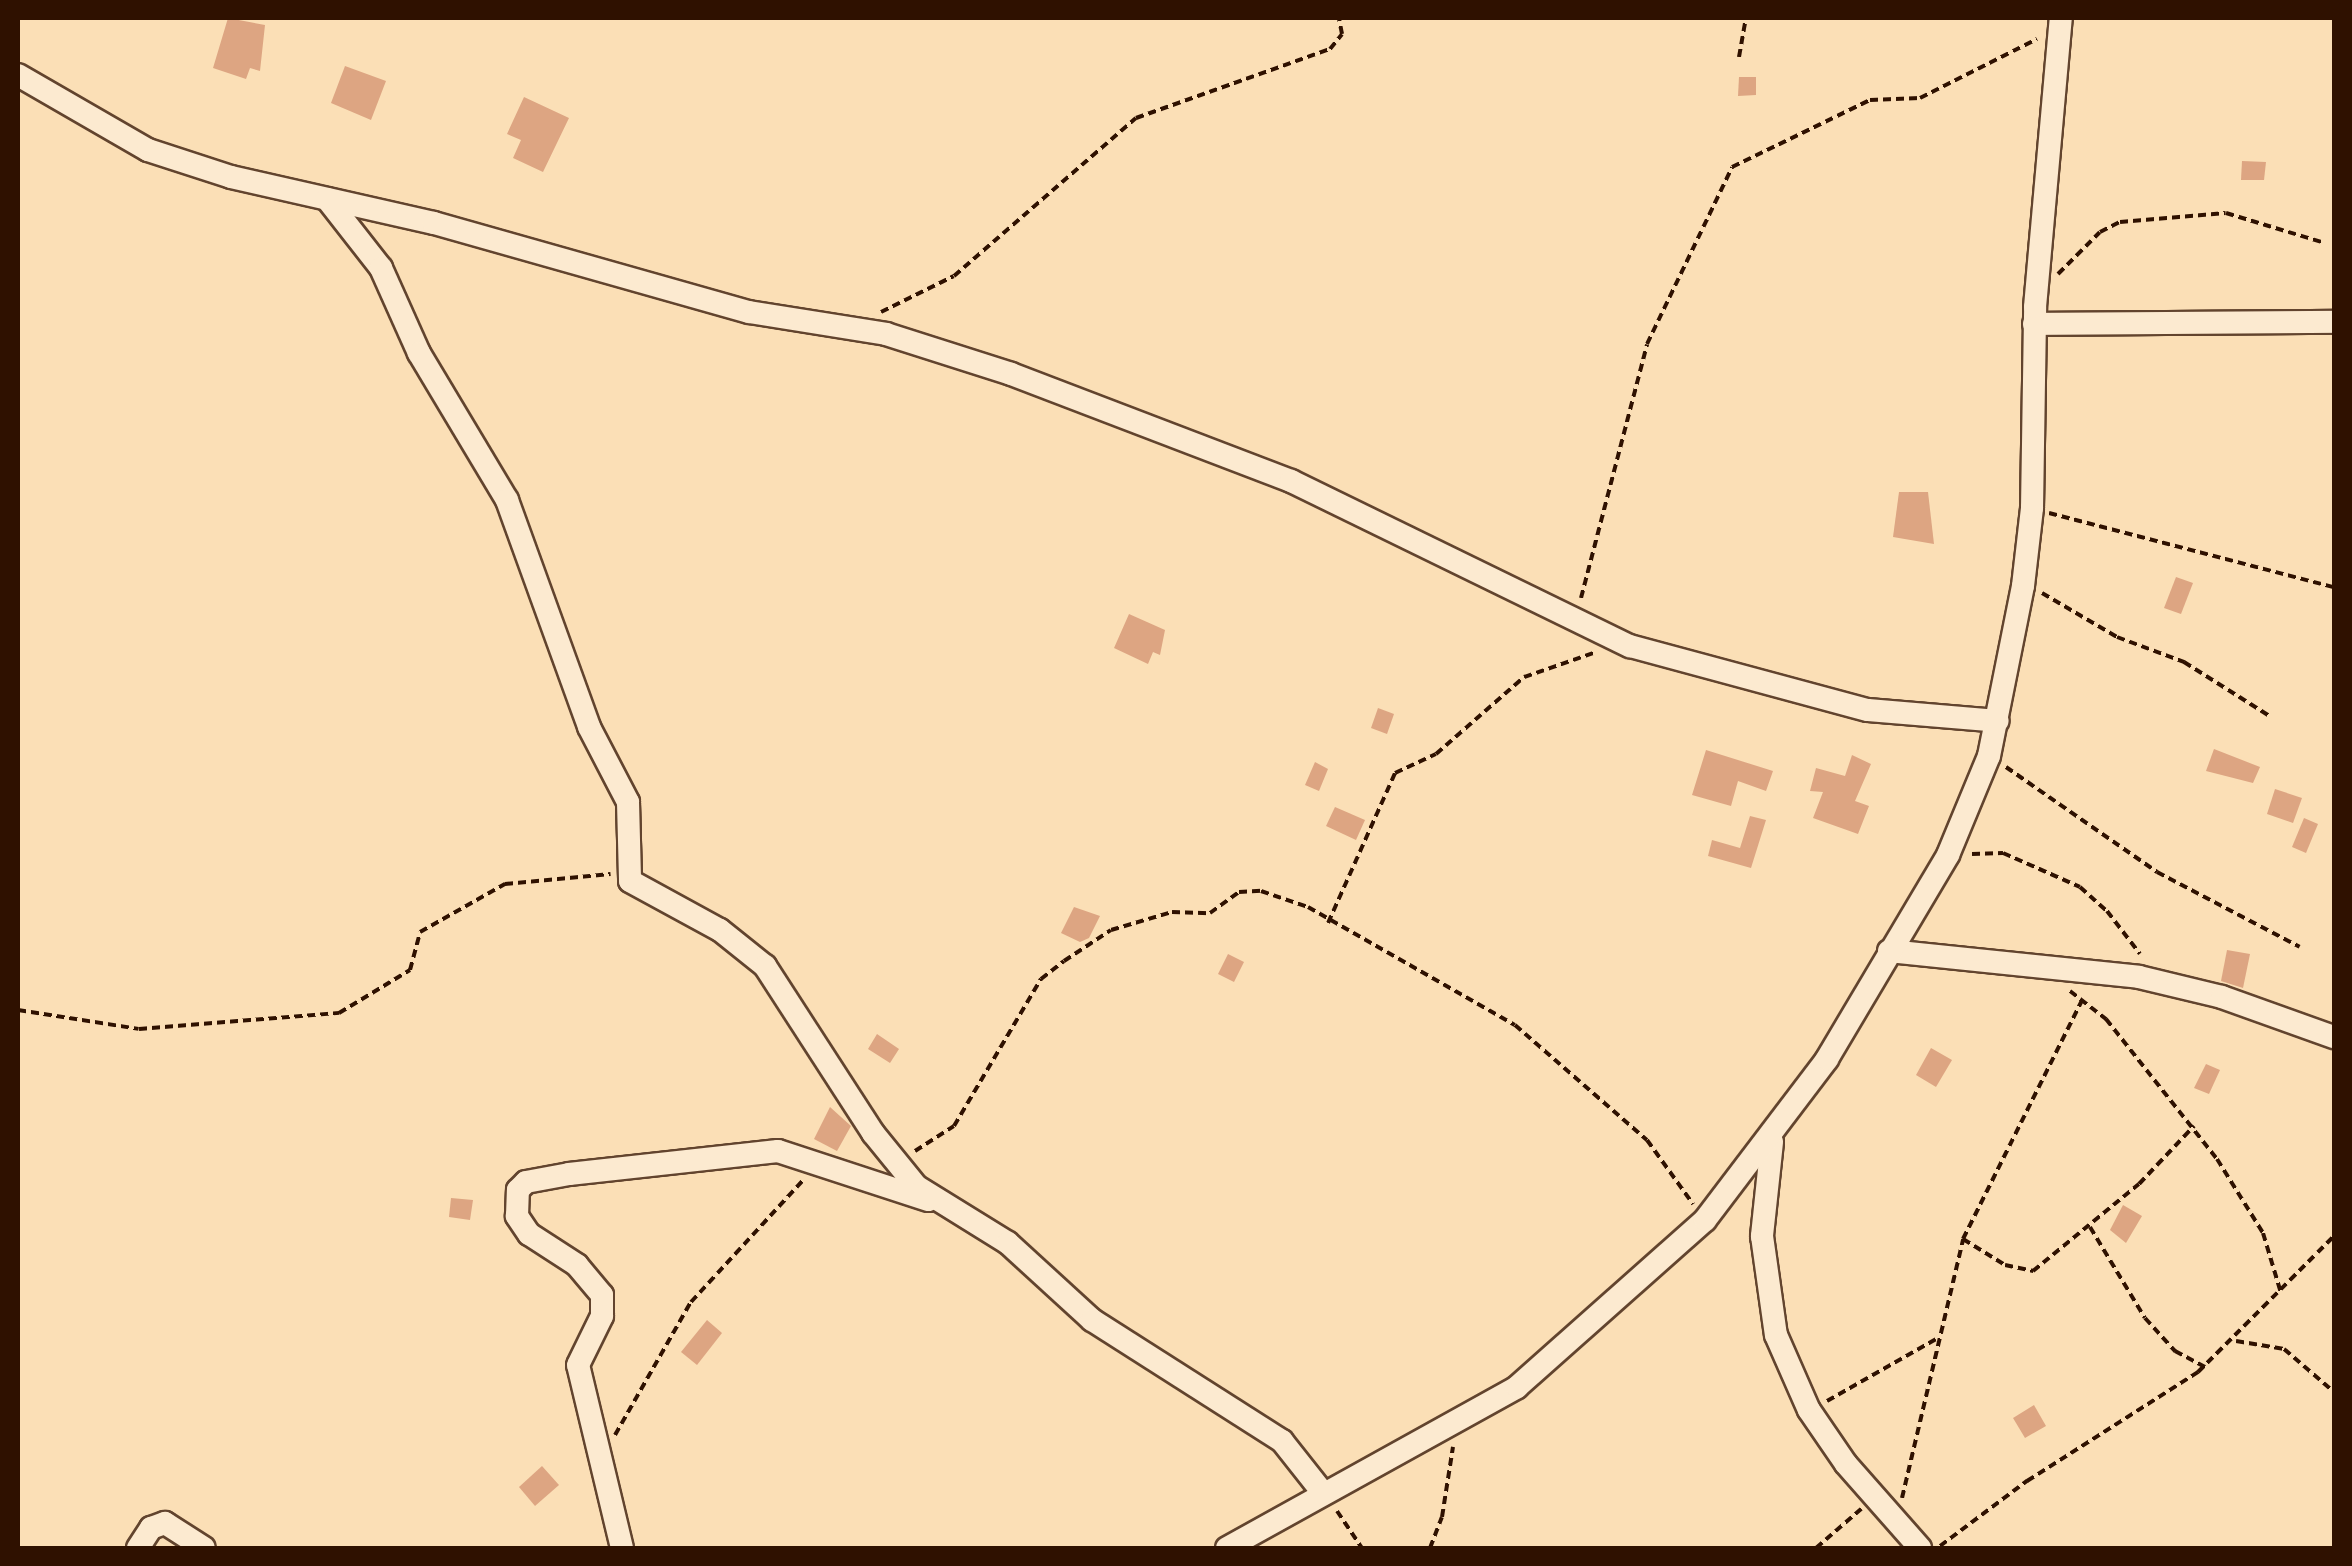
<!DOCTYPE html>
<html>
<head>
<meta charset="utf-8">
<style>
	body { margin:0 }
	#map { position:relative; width:2352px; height:1566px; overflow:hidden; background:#fbdfb6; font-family:Vollkorn,serif }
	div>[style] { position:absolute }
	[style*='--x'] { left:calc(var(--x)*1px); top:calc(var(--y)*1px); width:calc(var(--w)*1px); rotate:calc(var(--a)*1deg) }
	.building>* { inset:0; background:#dda582 }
	.path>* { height:4px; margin-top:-2px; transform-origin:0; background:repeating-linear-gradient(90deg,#2f1100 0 8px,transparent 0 13px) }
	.roads { filter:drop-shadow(2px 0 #62442e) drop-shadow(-2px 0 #62442e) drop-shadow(0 2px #62442e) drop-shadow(0 -2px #62442e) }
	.street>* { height:22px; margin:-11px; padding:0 11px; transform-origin:11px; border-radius:11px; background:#fcead0 }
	span { translate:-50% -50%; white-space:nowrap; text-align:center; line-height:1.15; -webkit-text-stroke:10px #fcead0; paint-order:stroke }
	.frame { position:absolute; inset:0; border:20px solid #2f1100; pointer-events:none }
</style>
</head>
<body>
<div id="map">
	<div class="building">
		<div style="clip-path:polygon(228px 18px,265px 25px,260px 71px,250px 68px,246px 79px,213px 68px)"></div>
		<div style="clip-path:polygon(345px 66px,386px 81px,371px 120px,331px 103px)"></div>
		<div style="clip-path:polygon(1739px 77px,1756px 77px,1756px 95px,1738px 96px)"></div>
		<div style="clip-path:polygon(524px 97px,569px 118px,543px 172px,513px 158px,521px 140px,507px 134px)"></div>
		<div style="clip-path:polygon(2242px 161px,2266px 162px,2264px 180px,2241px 180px)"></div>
		<div style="clip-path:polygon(1899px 492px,1928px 492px,1934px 544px,1893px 537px)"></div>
		<div style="clip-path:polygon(2176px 577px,2193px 583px,2181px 614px,2164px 608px)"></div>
		<div style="clip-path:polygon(1129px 614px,1165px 630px,1160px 655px,1153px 652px,1148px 664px,1114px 648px)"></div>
		<div style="clip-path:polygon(1378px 708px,1394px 714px,1387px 734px,1371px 728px)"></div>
		<div style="clip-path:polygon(2214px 749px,2260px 767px,2253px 783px,2206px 771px)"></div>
		<div style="clip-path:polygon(1706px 750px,1773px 771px,1766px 791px,1738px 781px,1731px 806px,1692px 795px)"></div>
		<div style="clip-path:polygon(1852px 755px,1871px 764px,1855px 801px,1869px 806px,1858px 834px,1813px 818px,1823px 792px,1810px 791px,1816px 768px,1845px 776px)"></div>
		<div style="clip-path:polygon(1315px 762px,1328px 769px,1319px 791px,1305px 785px)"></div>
		<div style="clip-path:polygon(2275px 789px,2302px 798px,2293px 823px,2267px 814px)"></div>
		<div style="clip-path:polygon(1335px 807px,1365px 820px,1356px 840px,1326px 826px)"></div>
		<div style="clip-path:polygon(1750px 816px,1766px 820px,1751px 868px,1708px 856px,1712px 840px,1740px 848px)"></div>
		<div style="clip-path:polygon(2304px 818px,2318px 824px,2306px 853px,2292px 847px)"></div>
		<div style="clip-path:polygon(1074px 907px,1100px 916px,1089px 938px,1080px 942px,1061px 933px)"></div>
		<div style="clip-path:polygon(2227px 950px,2250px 954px,2243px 988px,2221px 981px)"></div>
		<div style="clip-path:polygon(1228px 954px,1244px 962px,1234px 982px,1218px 974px)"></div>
		<div style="clip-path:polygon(877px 1034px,899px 1049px,890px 1063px,868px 1049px)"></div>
		<div style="clip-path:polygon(1931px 1048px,1952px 1060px,1936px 1087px,1916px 1075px)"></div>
		<div style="clip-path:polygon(2206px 1064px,2220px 1070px,2209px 1094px,2194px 1088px)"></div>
		<div style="clip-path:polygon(830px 1107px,851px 1126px,837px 1151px,814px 1139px)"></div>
		<div style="clip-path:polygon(451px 1198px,473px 1200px,470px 1220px,449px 1217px)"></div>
		<div style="clip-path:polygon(2123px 1205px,2142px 1216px,2126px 1243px,2110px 1230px)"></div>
		<div style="clip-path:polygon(707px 1320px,722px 1333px,697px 1365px,681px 1352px)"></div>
		<div style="clip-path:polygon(2034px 1405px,2046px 1426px,2025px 1438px,2013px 1418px)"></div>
		<div style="clip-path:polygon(542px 1466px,559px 1485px,535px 1506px,519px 1487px)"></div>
	</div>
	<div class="path">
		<div style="--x:1739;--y:57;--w:40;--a:-80"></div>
		<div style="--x:2058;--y:274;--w:59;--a:-45"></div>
		<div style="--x:2100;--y:232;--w:22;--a:-27"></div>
		<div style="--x:2120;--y:222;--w:106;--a:-4.9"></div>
		<div style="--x:2226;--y:213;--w:103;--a:16.9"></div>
		<div style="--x:881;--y:312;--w:81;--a:-26.3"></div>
		<div style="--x:954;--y:276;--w:241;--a:-41"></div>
		<div style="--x:1136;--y:118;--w:206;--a:-19.6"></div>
		<div style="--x:1330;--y:49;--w:19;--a:-51"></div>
		<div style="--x:1342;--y:34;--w:16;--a:-101"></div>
		<div style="--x:2049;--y:513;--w:294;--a:14.6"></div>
		<div style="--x:2042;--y:593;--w:87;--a:30.4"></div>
		<div style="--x:2117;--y:637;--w:72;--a:20.5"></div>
		<div style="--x:2184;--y:662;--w:103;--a:32.3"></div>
		<div style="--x:1581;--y:598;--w:262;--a:-75.4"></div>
		<div style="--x:1647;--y:344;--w:196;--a:-64.3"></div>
		<div style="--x:1732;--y:167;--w:153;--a:-25.9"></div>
		<div style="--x:1870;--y:100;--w:50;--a:-2.3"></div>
		<div style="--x:1920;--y:98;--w:131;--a:-26.8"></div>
		<div style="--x:2006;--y:767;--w:184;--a:34.8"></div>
		<div style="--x:2157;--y:872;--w:161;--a:27.7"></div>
		<div style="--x:1972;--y:854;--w:31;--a:-2"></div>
		<div style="--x:2003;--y:853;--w:84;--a:23.8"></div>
		<div style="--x:2080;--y:887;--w:36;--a:42"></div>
		<div style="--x:2107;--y:911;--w:54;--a:52.5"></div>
		<div style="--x:1328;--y:923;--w:164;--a:-65.9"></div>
		<div style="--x:1395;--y:773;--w:45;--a:-24.9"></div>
		<div style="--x:1436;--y:754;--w:117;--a:-41.2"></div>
		<div style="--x:1524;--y:677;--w:76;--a:-19.1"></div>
		<div style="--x:2070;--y:991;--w:46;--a:37.9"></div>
		<div style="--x:2106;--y:1019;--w:179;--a:51.6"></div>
		<div style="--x:2217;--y:1159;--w:87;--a:58.1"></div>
		<div style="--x:2263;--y:1233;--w:63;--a:73.3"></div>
		<div style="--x:18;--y:1010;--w:122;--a:8.9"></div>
		<div style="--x:139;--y:1029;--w:201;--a:-4.6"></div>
		<div style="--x:339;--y:1013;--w:83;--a:-31.2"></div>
		<div style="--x:410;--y:970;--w:39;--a:-75"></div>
		<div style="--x:420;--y:932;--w:98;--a:-29.5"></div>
		<div style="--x:505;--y:884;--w:106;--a:-5.4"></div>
		<div style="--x:915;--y:1151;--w:46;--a:-32.7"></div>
		<div style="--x:954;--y:1126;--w:171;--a:-59.4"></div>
		<div style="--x:1041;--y:979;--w:29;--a:-38"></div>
		<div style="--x:1064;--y:961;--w:56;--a:-33.4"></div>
		<div style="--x:1111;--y:930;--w:64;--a:-16.4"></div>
		<div style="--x:1172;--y:912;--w:38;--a:2"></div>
		<div style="--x:1210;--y:913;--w:36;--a:-36"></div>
		<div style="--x:1239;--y:892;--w:22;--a:-3"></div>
		<div style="--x:1261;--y:891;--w:50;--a:18.8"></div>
		<div style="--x:1308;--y:907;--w:238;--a:29.7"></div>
		<div style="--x:1515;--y:1025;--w:175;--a:41.1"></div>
		<div style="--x:1647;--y:1140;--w:79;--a:54.3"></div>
		<div style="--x:2090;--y:1227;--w:106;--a:58.9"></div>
		<div style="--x:2145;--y:1318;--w:45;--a:47.7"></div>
		<div style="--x:2175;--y:1351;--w:34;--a:28"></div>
		<div style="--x:1963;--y:1239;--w:49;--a:31.8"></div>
		<div style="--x:2005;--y:1265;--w:29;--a:12"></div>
		<div style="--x:2033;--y:1271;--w:137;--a:-39.4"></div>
		<div style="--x:2139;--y:1184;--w:80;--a:-46.5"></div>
		<div style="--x:2236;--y:1341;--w:49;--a:9.5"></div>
		<div style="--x:2284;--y:1349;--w:66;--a:40.7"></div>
		<div style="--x:1827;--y:1401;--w:125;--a:-29.6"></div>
		<div style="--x:615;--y:1435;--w:153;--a:-60.3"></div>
		<div style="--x:691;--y:1302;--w:167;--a:-47.4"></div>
		<div style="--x:1902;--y:1498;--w:266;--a:-76.7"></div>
		<div style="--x:1963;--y:1239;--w:269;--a:-63.5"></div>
		<div style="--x:1337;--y:1511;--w:45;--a:56"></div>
		<div style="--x:1940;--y:1546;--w:109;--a:-36.8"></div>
		<div style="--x:2027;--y:1481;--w:203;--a:-32.5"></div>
		<div style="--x:2198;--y:1372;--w:192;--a:-45"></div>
		<div style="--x:1422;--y:1548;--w:11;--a:0"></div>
		<div style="--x:1430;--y:1548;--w:33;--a:-69"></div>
		<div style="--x:1442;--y:1517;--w:71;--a:-81.1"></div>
		<div style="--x:1816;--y:1548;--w:60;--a:-40.9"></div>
	</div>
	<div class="roads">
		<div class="street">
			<div style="--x:18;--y:75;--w:150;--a:30"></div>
			<div style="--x:148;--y:150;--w:87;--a:18"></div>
			<div style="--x:231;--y:177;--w:208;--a:12.8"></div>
			<div style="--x:434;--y:223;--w:327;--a:15.8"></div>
			<div style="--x:749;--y:312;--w:139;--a:9.1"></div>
			<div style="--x:886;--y:334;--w:131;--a:17.7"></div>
			<div style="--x:1011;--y:374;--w:300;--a:20.9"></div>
			<div style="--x:1291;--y:481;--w:377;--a:26"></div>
			<div style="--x:1630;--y:646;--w:246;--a:15.1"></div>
			<div style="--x:1868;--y:710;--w:130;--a:4.8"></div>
			<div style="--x:327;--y:199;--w:88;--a:52"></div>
			<div style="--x:381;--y:268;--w:93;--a:65.9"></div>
			<div style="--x:419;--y:353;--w:171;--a:59.1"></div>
			<div style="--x:507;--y:500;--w:241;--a:70.1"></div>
			<div style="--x:589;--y:727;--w:85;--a:62.5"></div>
			<div style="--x:628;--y:802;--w:79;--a:88.5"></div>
			<div style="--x:630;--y:881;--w:102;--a:28.6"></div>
			<div style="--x:720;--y:930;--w:58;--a:38.7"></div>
			<div style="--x:765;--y:966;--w:199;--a:57.1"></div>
			<div style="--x:873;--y:1133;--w:68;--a:50.9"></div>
			<div style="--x:916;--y:1186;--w:108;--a:31.8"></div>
			<div style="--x:1008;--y:1243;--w:114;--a:42.5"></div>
			<div style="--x:1092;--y:1320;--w:225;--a:32.5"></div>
			<div style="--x:1282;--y:1441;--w:66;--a:51.7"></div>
			<div style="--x:2034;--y:324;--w:300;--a:-0.4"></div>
			<div style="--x:1889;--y:951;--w:251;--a:5.9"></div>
			<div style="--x:2139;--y:977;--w:85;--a:13.5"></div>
			<div style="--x:2222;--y:997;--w:119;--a:19.7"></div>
			<div style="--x:1772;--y:1142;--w:95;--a:96.1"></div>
			<div style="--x:1762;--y:1236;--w:100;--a:82"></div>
			<div style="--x:1776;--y:1335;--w:82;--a:66.3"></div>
			<div style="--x:1809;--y:1410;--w:65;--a:55.6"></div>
			<div style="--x:1846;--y:1464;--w:112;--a:48.6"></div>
			<div style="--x:138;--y:1548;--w:24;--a:-57"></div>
			<div style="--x:151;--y:1528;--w:15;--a:-20"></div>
			<div style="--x:165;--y:1523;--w:46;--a:32.7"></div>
			<div style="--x:622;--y:1548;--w:188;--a:-103.5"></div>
			<div style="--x:578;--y:1365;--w:55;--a:-63.9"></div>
			<div style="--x:602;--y:1316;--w:21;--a:-90"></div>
			<div style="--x:602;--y:1295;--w:39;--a:-130"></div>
			<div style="--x:577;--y:1265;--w:57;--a:-147.1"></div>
			<div style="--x:529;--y:1234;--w:22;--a:-124"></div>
			<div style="--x:517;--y:1216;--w:26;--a:-88"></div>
			<div style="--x:518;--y:1190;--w:11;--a:-45"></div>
			<div style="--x:526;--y:1182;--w:44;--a:-10.5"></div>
			<div style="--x:569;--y:1174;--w:210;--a:-6.3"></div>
			<div style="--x:778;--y:1151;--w:158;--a:18.1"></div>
			<div style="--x:1227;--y:1548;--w:332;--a:-29"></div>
			<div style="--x:1517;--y:1387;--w:251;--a:-41.6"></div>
			<div style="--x:1705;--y:1220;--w:202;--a:-52.8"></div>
			<div style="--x:1827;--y:1059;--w:237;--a:-59.3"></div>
			<div style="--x:1948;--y:855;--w:107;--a:-67.5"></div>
			<div style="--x:1989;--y:756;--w:173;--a:-78.7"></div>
			<div style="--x:2023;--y:586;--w:79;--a:-83.4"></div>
			<div style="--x:2032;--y:508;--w:201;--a:-89.1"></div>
			<div style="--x:2035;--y:307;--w:290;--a:-84.9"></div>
		</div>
	</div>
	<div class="frame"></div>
</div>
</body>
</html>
